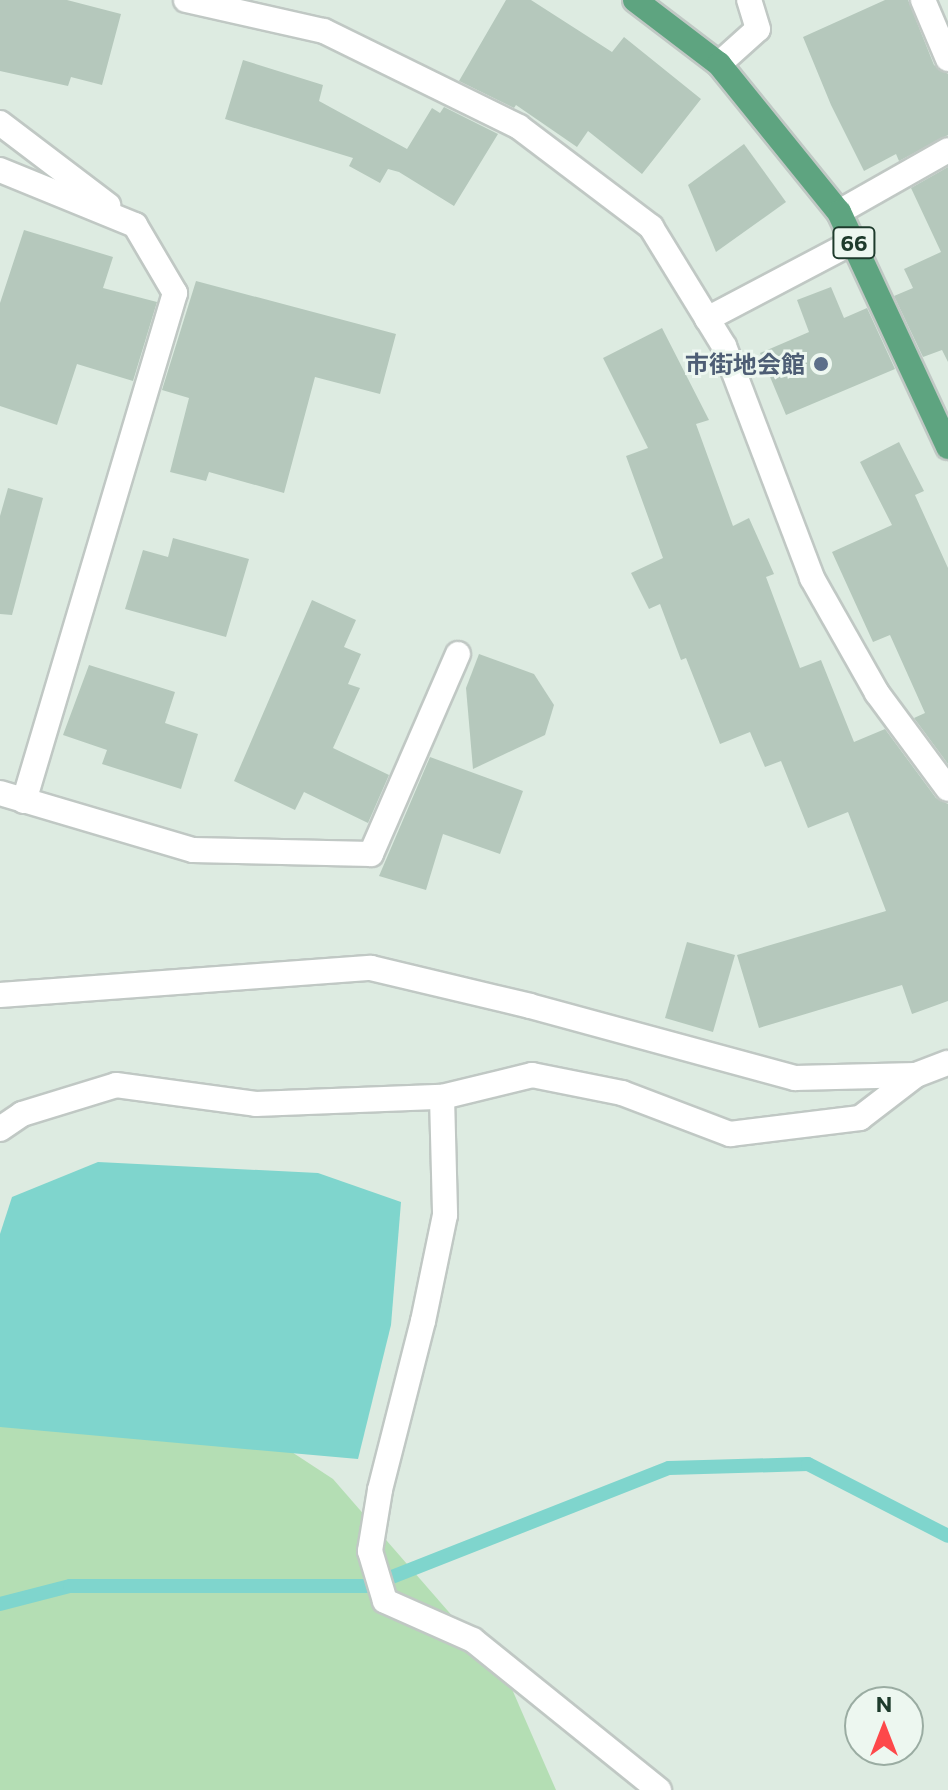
<!DOCTYPE html>
<html>
<head>
<meta charset="utf-8">
<style>
	body { margin:0 }
	#map { position:relative; width:948px; height:1790px; overflow:hidden; background:#ddebe1; font-family:Commissioner,"Noto Sans JP",sans-serif }
	div>[style] { position:absolute }
	[style*='--x'] { left:calc(var(--x)*1px); top:calc(var(--y)*1px); width:calc(var(--w)*1px); rotate:calc(var(--a)*1deg) }
	.green>* { inset:0; background:#b4deb4 }
	.water>* { inset:0; background:#7fd5cd }
	.stream>* { height:14px; margin:-7px; padding:0 7px; transform-origin:7px; border-radius:7px; background:#7fd5cd }
	.building>* { inset:0; background:#b5c8bc }
	.roads { filter:drop-shadow(2px 0 #c0c8c4) drop-shadow(-2px 0 #c0c8c4) drop-shadow(0 2px #c0c8c4) drop-shadow(0 -2px #c0c8c4) }
	.service>* { height:24px; margin:-12px; padding:0 12px; transform-origin:12px; border-radius:12px; background:#fff }
	.minor>* { height:24px; margin:-12px; padding:0 12px; transform-origin:12px; border-radius:12px; background:#fff }
	.primary>* { height:24px; margin:-12px; padding:0 12px; transform-origin:12px; border-radius:12px; background:#5ea480 }
	.dots>* { width:22px; height:22px; translate:-50% -50%; box-sizing:border-box; border:4px solid #edf7f0; border-radius:50% }
	span { translate:-50% -50%; white-space:nowrap; text-align:center; line-height:1.15; -webkit-text-stroke:6px #edf7f0; paint-order:stroke }
	.shield-label span { padding:2px 6px; background:#edf7f0; border:2px solid; border-radius:6px; -webkit-text-stroke-width:0 }
	.shield-label { font-size:22px; color:#1e3b2c; font-weight:700 }
	.service-label { font-size:24px; color:#4e5e75; font-weight:700 }
	.right { translate:-100% -50%; text-align:right }
	.north { position:absolute; left:844px; top:1686px; width:80px; height:80px; box-sizing:border-box; background:#edf7f0; border:2px solid #9aaca2; border-radius:50%; rotate:0deg; font-size:22px; font-weight:700; line-height:32px; text-align:center; color:#1e3b2c }
	.north::after { content:''; display:block; margin:auto; width:28px; height:36px; background:#fd484a; clip-path:polygon(50% 0,100% 100%,50% 72%,0 100%) }
</style>
</head>
<body>
<div id="map">
	<div class="green">
		<div style="clip-path:polygon(0 1294px,121px 1340px,333px 1479px,508px 1680px,556px 1790px,0 1790px)"></div>
	</div>
	<div class="water">
		<div style="clip-path:polygon(98px 1162px,318px 1173px,401px 1202px,391px 1325px,358px 1459px,0 1427px,0 1234px,12px 1197px)"></div>
	</div>
	<div class="stream">
		<div style="--x:0;--y:1604;--w:72;--a:-14.4"></div>
		<div style="--x:70;--y:1586;--w:299;--a:0"></div>
		<div style="--x:369;--y:1586;--w:322;--a:-21.5"></div>
		<div style="--x:669;--y:1468;--w:139;--a:-1.6"></div>
		<div style="--x:808;--y:1464;--w:157;--a:27.2"></div>
	</div>
	<div class="building">
		<div style="clip-path:polygon(0 0,67px 0,121px 14px,102px 85px,71px 77px,68px 86px,0 71px)"></div>
		<div style="clip-path:polygon(506px 0,531px 0,612px 52px,624px 37px,701px 99px,642px 174px,588px 131px,577px 147px,516px 105px,514px 108px,459px 81px)"></div>
		<div style="clip-path:polygon(885px 0,908px 0,934px 65px,948px 74px,948px 135px,899px 161px,896px 154px,864px 171px,831px 105px,803px 37px)"></div>
		<div style="clip-path:polygon(243px 60px,323px 85px,319px 101px,407px 149px,432px 108px,440px 113px,444px 107px,498px 134px,454px 206px,399px 172px,388px 169px,380px 183px,349px 166px,353px 158px,225px 119px)"></div>
		<div style="clip-path:polygon(744px 144px,786px 202px,716px 252px,688px 185px)"></div>
		<div style="clip-path:polygon(948px 167px,948px 362px,942px 350px,923px 357px,894px 296px,913px 288px,904px 269px,941px 252px,911px 188px)"></div>
		<div style="clip-path:polygon(24px 230px,113px 257px,103px 288px,157px 302px,133px 381px,77px 364px,57px 425px,0 406px,0 303px)"></div>
		<div style="clip-path:polygon(196px 281px,396px 334px,380px 394px,315px 377px,284px 493px,209px 472px,206px 481px,170px 472px,189px 398px,162px 390px)"></div>
		<div style="clip-path:polygon(831px 287px,844px 318px,867px 308px,895px 369px,786px 415px,760px 353px,809px 332px,797px 300px)"></div>
		<div style="clip-path:polygon(662px 328px,709px 420px,696px 424px,733px 526px,749px 518px,774px 574px,766px 577px,800px 668px,821px 660px,854px 742px,885px 729px,936px 798px,948px 804px,948px 1001px,912px 1014px,902px 985px,759px 1028px,737px 955px,886px 911px,848px 812px,808px 828px,781px 761px,765px 767px,750px 732px,720px 744px,686px 658px,681px 660px,660px 604px,649px 609px,631px 573px,663px 558px,626px 456px,648px 448px,603px 358px)"></div>
		<div style="clip-path:polygon(899px 442px,924px 491px,915px 495px,948px 568px,948px 764px,914px 718px,925px 713px,890px 635px,873px 642px,832px 552px,892px 525px,860px 462px)"></div>
		<div style="clip-path:polygon(8px 488px,43px 498px,12px 615px,0 614px,0 516px)"></div>
		<div style="clip-path:polygon(173px 538px,249px 559px,226px 637px,125px 609px,143px 550px,168px 557px)"></div>
		<div style="clip-path:polygon(312px 600px,356px 620px,344px 647px,361px 654px,348px 684px,360px 688px,333px 748px,389px 775px,368px 823px,304px 792px,295px 810px,234px 781px)"></div>
		<div style="clip-path:polygon(479px 654px,534px 674px,554px 705px,545px 735px,473px 769px,466px 688px)"></div>
		<div style="clip-path:polygon(89px 665px,175px 692px,165px 723px,198px 734px,181px 789px,102px 764px,107px 750px,63px 735px)"></div>
		<div style="clip-path:polygon(430px 757px,523px 791px,500px 854px,443px 834px,426px 890px,379px 876px)"></div>
		<div style="clip-path:polygon(687px 942px,735px 955px,713px 1032px,665px 1018px)"></div>
	</div>
	<div class="roads">
		<div class="service">
			<div style="--x:923;--y:0;--w:64;--a:67"></div>
			<div style="--x:839;--y:212;--w:125;--a:-29.6"></div>
		</div>
		<div class="minor">
			<div style="--x:186;--y:0;--w:141;--a:12.7"></div>
			<div style="--x:324;--y:31;--w:217;--a:26.2"></div>
			<div style="--x:519;--y:127;--w:166;--a:37.1"></div>
			<div style="--x:651;--y:227;--w:140;--a:58.5"></div>
			<div style="--x:724;--y:346;--w:248;--a:69.2"></div>
			<div style="--x:812;--y:578;--w:132;--a:60.5"></div>
			<div style="--x:877;--y:693;--w:119;--a:53.5"></div>
			<div style="--x:719;--y:64;--w:52;--a:-41.9"></div>
			<div style="--x:758;--y:29;--w:30;--a:-107"></div>
			<div style="--x:0;--y:123;--w:136;--a:37.2"></div>
			<div style="--x:0;--y:170;--w:146;--a:22.2"></div>
			<div style="--x:135;--y:225;--w:79;--a:59.5"></div>
			<div style="--x:175;--y:293;--w:530;--a:106.55"></div>
			<div style="--x:707;--y:319;--w:165;--a:-27.8"></div>
			<div style="--x:0;--y:793;--w:201;--a:16.5"></div>
			<div style="--x:193;--y:850;--w:178;--a:1.3"></div>
			<div style="--x:371;--y:854;--w:218;--a:-66.5"></div>
			<div style="--x:0;--y:995;--w:372;--a:-4.2"></div>
			<div style="--x:371;--y:968;--w:163;--a:13.4"></div>
			<div style="--x:530;--y:1006;--w:275;--a:15.2"></div>
			<div style="--x:795;--y:1078;--w:121;--a:-1.4"></div>
			<div style="--x:442;--y:1097;--w:118;--a:88.5"></div>
			<div style="--x:445;--y:1215;--w:108;--a:101.7"></div>
			<div style="--x:423;--y:1321;--w:174;--a:104.3"></div>
			<div style="--x:380;--y:1490;--w:62;--a:99.3"></div>
			<div style="--x:370;--y:1551;--w:52;--a:73.3"></div>
			<div style="--x:385;--y:1601;--w:96;--a:23.9"></div>
			<div style="--x:473;--y:1640;--w:239;--a:38.9"></div>
			<div style="--x:0;--y:1129;--w:27;--a:-34"></div>
			<div style="--x:22;--y:1114;--w:98;--a:-17.1"></div>
			<div style="--x:116;--y:1085;--w:141;--a:7.7"></div>
			<div style="--x:256;--y:1104;--w:186;--a:-2.2"></div>
			<div style="--x:442;--y:1097;--w:93;--a:-13.7"></div>
			<div style="--x:532;--y:1075;--w:92;--a:11.3"></div>
			<div style="--x:622;--y:1093;--w:116;--a:20.8"></div>
			<div style="--x:730;--y:1134;--w:131;--a:-7"></div>
			<div style="--x:860;--y:1118;--w:71;--a:-37.5"></div>
			<div style="--x:916;--y:1075;--w:34;--a:-21"></div>
		</div>
		<div class="primary">
			<div style="--x:635;--y:0;--w:106;--a:37.3"></div>
			<div style="--x:719;--y:64;--w:191;--a:51"></div>
			<div style="--x:839;--y:212;--w:259;--a:65.1"></div>
		</div>
	</div>
	<div class="dots">
		<div style="left:821px;top:364px;background:#5c6f8a"></div>
	</div>
	<div class="shield-label">
		<span style="left:854px;top:243px">66</span>
	</div>
	<div class="service-label">
		<span class="right" style="left:805px;top:364px">市街地会館</span>
	</div>
	<div class="north">N</div>
</div>
</body>
</html>
